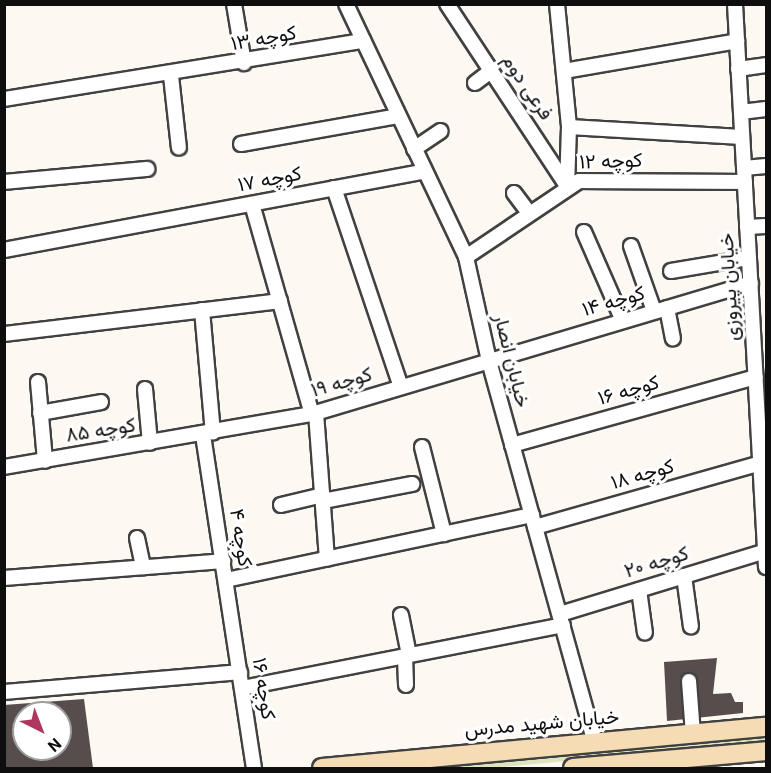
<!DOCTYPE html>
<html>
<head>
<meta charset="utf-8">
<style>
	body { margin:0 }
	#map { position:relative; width:771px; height:773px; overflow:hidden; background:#fdf8f1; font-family:Georgia,Vazirmatn,serif }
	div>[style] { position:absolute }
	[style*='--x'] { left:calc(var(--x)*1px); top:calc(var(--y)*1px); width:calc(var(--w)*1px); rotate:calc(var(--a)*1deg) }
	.green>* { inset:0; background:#dde4be }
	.building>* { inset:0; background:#564d4c }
	.roads { filter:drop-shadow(2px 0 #414141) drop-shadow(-2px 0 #414141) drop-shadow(0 2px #414141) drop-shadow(0 -2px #414141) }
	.street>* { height:14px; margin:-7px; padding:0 7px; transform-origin:7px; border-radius:7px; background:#fff }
	.secondary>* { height:18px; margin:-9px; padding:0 9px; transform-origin:9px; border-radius:9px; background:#f6dcb4 }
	span { translate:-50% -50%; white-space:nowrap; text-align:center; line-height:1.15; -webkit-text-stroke:6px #fff; paint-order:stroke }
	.street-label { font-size:20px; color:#0e0e0e }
	.frame { position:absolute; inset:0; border:6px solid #0e0e0e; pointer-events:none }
	.north { position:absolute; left:12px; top:701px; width:60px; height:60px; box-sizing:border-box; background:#fff; border:2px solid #9f9f9f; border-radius:50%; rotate:138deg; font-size:16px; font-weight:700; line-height:24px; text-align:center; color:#0e0e0e }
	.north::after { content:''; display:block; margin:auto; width:21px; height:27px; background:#af365e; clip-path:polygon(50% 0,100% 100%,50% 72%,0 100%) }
</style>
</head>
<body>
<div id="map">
	<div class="green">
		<div style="clip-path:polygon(766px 737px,766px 743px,491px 768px,435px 768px)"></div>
	</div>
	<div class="building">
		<div style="clip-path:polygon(717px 658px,713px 694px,731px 693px,735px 702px,743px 702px,743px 713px,667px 721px,664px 662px)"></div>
		<div style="clip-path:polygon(evenodd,84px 699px,93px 768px,4px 768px,4px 705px,84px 699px,24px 713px,60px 713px,60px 749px,24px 749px,24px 713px)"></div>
	</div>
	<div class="roads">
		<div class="street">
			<div style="--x:234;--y:4;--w:60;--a:80.4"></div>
			<div style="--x:346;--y:4;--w:280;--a:64.6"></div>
			<div style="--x:466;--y:257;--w:107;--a:77.5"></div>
			<div style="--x:489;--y:361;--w:396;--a:74.5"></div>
			<div style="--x:447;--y:4;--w:218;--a:56.6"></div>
			<div style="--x:557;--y:4;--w:124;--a:84.4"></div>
			<div style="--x:569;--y:127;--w:59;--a:91.9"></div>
			<div style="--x:735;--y:4;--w:564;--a:86.85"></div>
			<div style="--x:738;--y:69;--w:28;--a:-8"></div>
			<div style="--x:564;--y:71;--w:176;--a:-9.8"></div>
			<div style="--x:171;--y:76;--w:72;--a:83.7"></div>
			<div style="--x:475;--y:83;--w:20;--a:-37"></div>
			<div style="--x:4;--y:99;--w:364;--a:-9.2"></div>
			<div style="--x:741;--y:112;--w:25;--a:-7"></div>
			<div style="--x:569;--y:127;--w:173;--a:3.3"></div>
			<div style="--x:241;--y:144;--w:159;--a:-10.1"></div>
			<div style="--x:414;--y:149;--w:32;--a:-34"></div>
			<div style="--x:744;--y:168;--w:22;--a:-5"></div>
			<div style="--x:4;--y:182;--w:144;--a:-5.2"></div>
			<div style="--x:334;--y:188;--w:210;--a:71.4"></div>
			<div style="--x:514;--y:193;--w:25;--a:53"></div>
			<div style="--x:252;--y:204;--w:218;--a:74.1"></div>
			<div style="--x:747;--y:227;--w:19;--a:-3"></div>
			<div style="--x:584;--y:232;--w:97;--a:66.3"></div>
			<div style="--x:631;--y:246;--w:69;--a:70.5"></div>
			<div style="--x:4;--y:250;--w:428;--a:-10.6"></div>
			<div style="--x:466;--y:257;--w:136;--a:-33.9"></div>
			<div style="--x:579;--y:181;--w:166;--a:0.3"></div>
			<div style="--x:671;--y:271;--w:79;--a:-9.5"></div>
			<div style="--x:667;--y:308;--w:31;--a:79"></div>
			<div style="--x:202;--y:310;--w:123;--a:84.9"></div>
			<div style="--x:4;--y:334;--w:278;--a:-6.8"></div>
			<div style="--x:38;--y:382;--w:79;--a:84.9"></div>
			<div style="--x:145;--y:389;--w:54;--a:84.7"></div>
			<div style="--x:40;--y:413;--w:62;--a:-10.2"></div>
			<div style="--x:316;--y:413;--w:146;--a:85.7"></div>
			<div style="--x:203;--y:435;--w:337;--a:81.3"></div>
			<div style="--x:512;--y:445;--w:253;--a:-15.6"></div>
			<div style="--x:422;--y:447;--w:90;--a:75.8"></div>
			<div style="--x:4;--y:467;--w:313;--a:-9.8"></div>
			<div style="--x:312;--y:414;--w:458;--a:-16.6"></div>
			<div style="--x:323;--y:501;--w:91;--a:-10.8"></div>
			<div style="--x:281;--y:505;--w:43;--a:-13.4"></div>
			<div style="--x:535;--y:527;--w:235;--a:-15.8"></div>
			<div style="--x:137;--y:538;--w:30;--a:78"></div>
			<div style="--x:684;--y:576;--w:51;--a:82.2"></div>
			<div style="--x:4;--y:578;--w:220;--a:-4.4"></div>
			<div style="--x:226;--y:580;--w:313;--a:-12"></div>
			<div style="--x:639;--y:590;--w:43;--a:82.1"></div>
			<div style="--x:560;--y:614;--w:215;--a:-17"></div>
			<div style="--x:401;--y:615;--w:41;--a:78.7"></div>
			<div style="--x:405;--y:656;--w:29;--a:88"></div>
			<div style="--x:689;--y:681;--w:53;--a:85.7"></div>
			<div style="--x:242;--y:688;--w:327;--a:-11.1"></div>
			<div style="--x:4;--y:692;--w:237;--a:-4.8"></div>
		</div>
		<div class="secondary">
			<div style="--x:322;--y:768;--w:446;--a:-5.3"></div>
			<div style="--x:573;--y:768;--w:194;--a:-5"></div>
		</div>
	</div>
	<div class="street-label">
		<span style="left:264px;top:40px;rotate:-10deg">کوچه ۱۳</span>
		<span style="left:526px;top:88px;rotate:56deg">فرعی دوم</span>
		<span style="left:611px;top:163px;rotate:-2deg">کوچه ۱۲</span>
		<span style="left:270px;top:181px;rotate:-11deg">کوچه ۱۷</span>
		<span style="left:731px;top:287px;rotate:-93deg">خیابان پیروزی</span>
		<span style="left:614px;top:303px;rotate:-16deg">کوچه ۱۴</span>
		<span style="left:510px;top:361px;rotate:76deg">خیابان انصار</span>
		<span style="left:342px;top:384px;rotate:-16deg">کوچه ۱۹</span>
		<span style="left:629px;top:392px;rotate:-16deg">کوچه ۱۶</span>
		<span style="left:101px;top:432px;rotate:-9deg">کوچه ۸۵</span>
		<span style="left:643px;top:476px;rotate:-16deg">کوچه ۱۸</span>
		<span style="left:239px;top:538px;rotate:81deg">کوچه ۴</span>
		<span style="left:657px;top:564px;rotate:-17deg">کوچه ۲۰</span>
		<span style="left:262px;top:689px;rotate:81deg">کوچه ۱۶</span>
		<span style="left:542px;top:725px;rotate:-5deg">خیابان شهید مدرس</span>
	</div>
	<div class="frame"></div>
	<div class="north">N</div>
</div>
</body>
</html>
